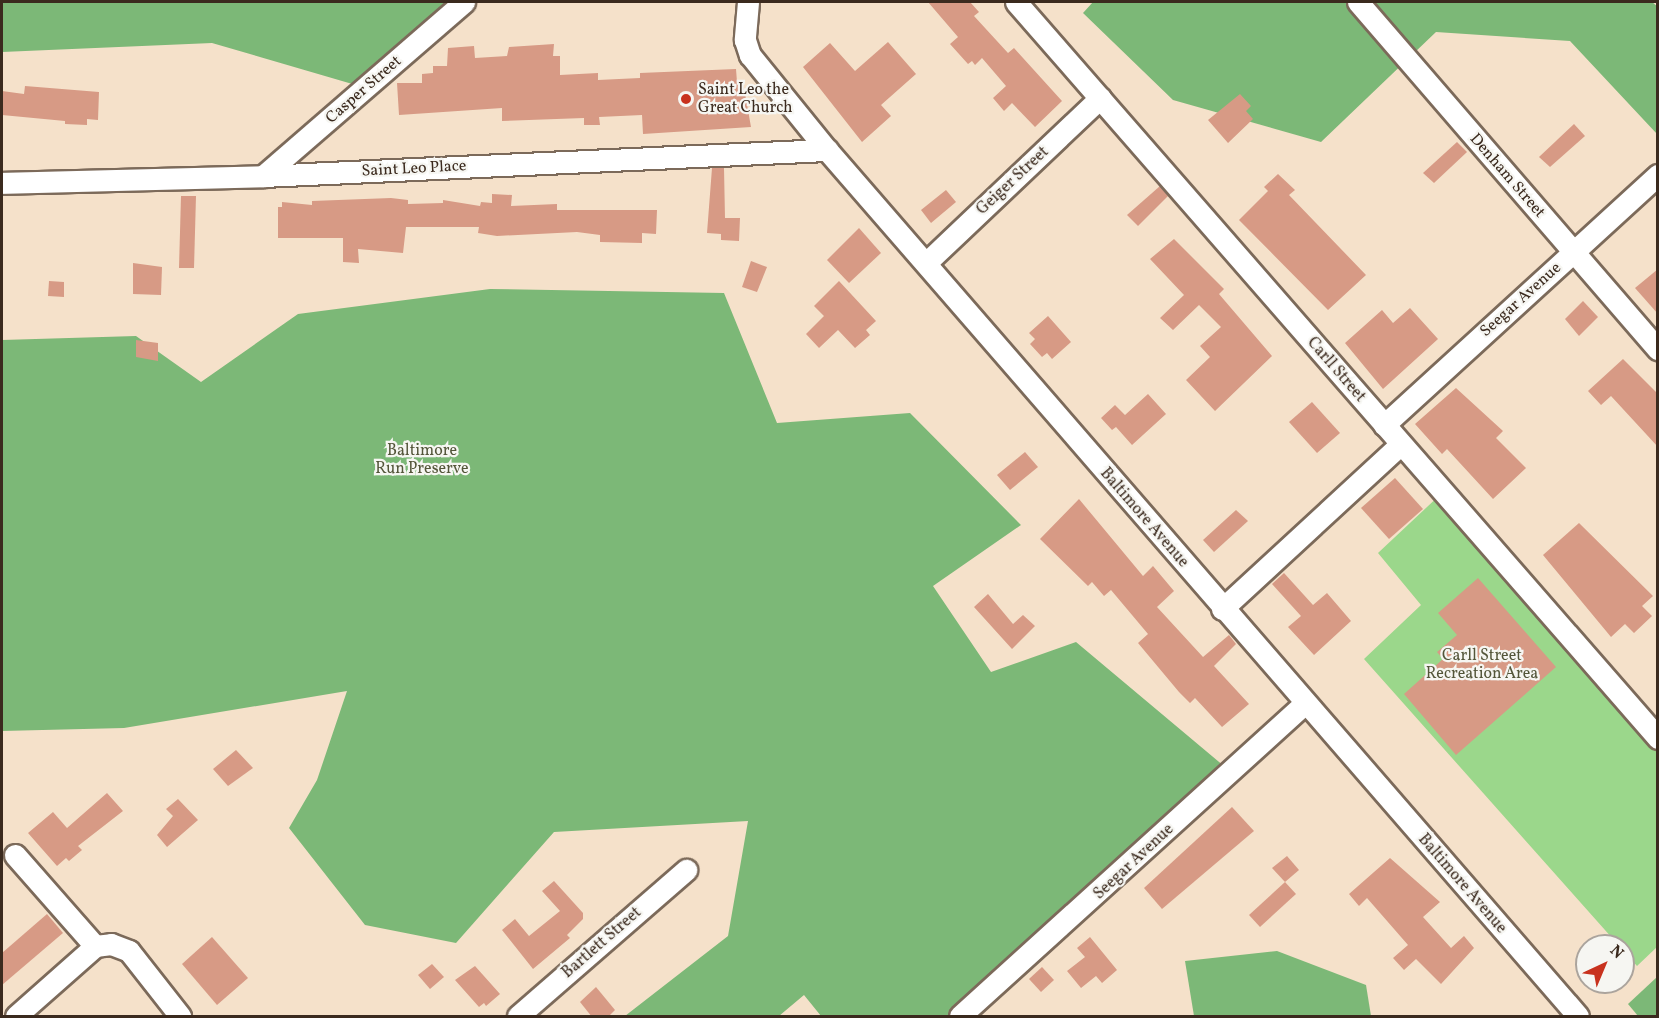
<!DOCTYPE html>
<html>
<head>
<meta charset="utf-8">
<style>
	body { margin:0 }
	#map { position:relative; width:1659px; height:1018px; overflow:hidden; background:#f5e1ca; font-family:Vollkorn,serif }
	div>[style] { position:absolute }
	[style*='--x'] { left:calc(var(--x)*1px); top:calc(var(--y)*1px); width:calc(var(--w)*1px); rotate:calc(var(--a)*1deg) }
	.green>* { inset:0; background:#9bd78b }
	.forest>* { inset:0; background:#7cb877 }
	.building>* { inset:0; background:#d79a85 }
	.roads { filter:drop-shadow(2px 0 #7c6a5a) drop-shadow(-2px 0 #7c6a5a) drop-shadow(0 2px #7c6a5a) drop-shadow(0 -2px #7c6a5a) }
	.minor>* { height:21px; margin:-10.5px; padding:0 10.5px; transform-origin:10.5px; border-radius:10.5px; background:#fff }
	.dots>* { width:16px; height:16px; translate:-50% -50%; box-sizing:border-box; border:3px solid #f6f6f2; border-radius:50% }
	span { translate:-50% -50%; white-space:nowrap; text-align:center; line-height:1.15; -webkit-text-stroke:4.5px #f6f6f2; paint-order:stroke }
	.street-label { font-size:16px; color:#3b2a1e }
	.poi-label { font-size:16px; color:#3b2a1e }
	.left { translate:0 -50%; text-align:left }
	.park-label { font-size:16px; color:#535539 }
	.frame { position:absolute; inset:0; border:3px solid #3b2a1e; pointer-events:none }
	.north { position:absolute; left:1575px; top:934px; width:60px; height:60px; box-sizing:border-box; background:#f6f6f2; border:2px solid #aba49d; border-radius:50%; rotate:44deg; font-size:16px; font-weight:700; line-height:24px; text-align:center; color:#3b2a1e }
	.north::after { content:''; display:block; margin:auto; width:21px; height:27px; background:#c8321e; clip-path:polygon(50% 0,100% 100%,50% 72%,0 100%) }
</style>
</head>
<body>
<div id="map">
	<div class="green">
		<div style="clip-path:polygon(1443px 492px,1657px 738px,1657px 947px,1637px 966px,1364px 659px,1421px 605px,1378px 553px)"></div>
	</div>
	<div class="forest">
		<div style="clip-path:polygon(2px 2px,464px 2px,366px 88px,212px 43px,2px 52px)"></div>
		<div style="clip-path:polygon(1093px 2px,1652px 2px,1658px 7px,1657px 134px,1570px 41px,1436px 32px,1321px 142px,1173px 100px,1083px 13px)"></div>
		<div style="clip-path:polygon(490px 289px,724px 293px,777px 423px,910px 413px,1021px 525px,933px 586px,991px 672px,1076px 642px,1231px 772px,960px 1016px,821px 1016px,804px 995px,779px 1016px,625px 1016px,728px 936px,748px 821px,554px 832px,456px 943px,365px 925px,289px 828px,317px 780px,347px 691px,124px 728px,2px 731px,2px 340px,136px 336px,201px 382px,298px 314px)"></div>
		<div style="clip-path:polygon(1277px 951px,1366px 985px,1371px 1016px,1194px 1016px,1185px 961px)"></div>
		<div style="clip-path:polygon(1657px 977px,1657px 1016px,1638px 1016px,1628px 1004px)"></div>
	</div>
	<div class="building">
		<div style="clip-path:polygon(928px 2px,970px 2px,979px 12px,974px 16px,1008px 53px,1014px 48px,1062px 101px,1035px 127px,1012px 103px,1004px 111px,993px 98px,1006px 86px,982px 58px,975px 65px,972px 61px,968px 64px,950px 44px,958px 37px)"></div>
		<div style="clip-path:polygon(888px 42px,916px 74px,881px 105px,891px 116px,862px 142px,803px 67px,830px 43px,855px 71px)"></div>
		<div style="clip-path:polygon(554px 44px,553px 56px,560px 56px,560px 75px,598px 73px,598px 80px,640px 78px,640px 73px,736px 69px,737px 82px,743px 82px,751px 127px,643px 134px,642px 115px,599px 117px,600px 125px,584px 125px,584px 118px,502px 121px,502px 108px,399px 115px,397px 83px,422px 83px,422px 74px,433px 73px,433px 66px,447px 66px,448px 48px,474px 46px,475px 58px,507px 56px,509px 47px)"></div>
		<div style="clip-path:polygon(25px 86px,99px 92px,98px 120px,87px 119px,87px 125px,65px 124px,65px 121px,2px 115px,2px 91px,24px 94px)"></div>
		<div style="clip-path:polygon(1240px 94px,1251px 106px,1246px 111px,1253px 119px,1228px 143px,1208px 120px)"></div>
		<div style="clip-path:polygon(1574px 124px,1585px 136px,1550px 167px,1539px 157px)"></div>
		<div style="clip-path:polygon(1457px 142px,1467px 152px,1434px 183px,1423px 173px)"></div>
		<div style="clip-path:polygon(712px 168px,724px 168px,725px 218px,740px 218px,739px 241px,721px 240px,721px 234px,707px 233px)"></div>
		<div style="clip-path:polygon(1278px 174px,1295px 190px,1289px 195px,1366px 275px,1328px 310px,1239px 220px,1268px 191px,1264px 187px)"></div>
		<div style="clip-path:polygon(1160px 186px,1168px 196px,1138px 226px,1127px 215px)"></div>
		<div style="clip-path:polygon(946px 190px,956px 202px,931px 223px,921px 210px)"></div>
		<div style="clip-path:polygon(492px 194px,512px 195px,511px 206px,557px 204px,557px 210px,657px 210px,656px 234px,642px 233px,642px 243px,600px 242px,600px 235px,577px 232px,497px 236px,478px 233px,479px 227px,406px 227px,403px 253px,358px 249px,359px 263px,343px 262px,343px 238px,278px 238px,278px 207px,282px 207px,282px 202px,312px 205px,312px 201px,391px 198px,408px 200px,408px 204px,443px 203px,443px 200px,480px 206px,481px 202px,492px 203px)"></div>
		<div style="clip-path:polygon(181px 196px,196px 196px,194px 268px,179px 268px)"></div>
		<div style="clip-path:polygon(859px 228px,881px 253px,849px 283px,827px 260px)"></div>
		<div style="clip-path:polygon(1174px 239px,1224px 289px,1219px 294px,1272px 356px,1215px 411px,1186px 380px,1210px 357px,1200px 346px,1221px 327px,1199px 305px,1173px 330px,1160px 318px,1184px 295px,1150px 259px)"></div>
		<div style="clip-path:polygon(751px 261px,767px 267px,757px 292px,742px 287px)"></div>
		<div style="clip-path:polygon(133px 263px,162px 267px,161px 295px,133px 294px)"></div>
		<div style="clip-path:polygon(1658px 269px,1658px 314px,1635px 288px)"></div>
		<div style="clip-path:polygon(49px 281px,64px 282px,64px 297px,48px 296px)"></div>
		<div style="clip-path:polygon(839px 281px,876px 321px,866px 330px,870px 335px,855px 348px,838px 330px,819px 348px,806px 334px,824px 316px,814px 306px)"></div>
		<div style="clip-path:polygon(1583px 301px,1598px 317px,1579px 336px,1565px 319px)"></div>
		<div style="clip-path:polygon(1410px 308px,1438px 339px,1383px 389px,1345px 343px,1382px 310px,1393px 323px)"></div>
		<div style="clip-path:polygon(1048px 316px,1071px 342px,1052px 359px,1047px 353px,1042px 357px,1030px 344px,1035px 339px,1029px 333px)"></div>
		<div style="clip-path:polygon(136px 340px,158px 343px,158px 361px,136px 357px)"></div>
		<div style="clip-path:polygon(1623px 359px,1658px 394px,1658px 447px,1611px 396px,1601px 405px,1588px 391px)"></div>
		<div style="clip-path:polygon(1456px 388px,1503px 431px,1496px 438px,1526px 468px,1493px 499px,1447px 449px,1442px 454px,1415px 424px)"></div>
		<div style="clip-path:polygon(1148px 394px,1166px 414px,1132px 445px,1116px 427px,1112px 430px,1101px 418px,1115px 405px,1125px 415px)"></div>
		<div style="clip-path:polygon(1312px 402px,1340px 433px,1317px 453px,1289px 422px)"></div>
		<div style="clip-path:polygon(1025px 452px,1038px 467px,1010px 490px,997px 475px)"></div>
		<div style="clip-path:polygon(1395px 478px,1423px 509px,1389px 539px,1361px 508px)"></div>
		<div style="clip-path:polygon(1079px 499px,1143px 576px,1153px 566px,1174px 591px,1157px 607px,1203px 657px,1229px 635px,1236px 644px,1214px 666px,1249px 704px,1222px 727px,1195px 698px,1190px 703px,1179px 692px,1138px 643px,1148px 634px,1111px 590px,1104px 596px,1092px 582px,1088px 586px,1040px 539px)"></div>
		<div style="clip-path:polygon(1236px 510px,1248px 521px,1214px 552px,1203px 540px)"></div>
		<div style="clip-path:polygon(1579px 523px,1653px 596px,1642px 606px,1652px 616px,1634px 633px,1625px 624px,1611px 637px,1543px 555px)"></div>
		<div style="clip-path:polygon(1284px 573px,1313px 605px,1327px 593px,1351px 621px,1314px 655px,1288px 627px,1301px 616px,1272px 584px)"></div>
		<div style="clip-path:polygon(1478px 578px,1556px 667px,1456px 755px,1404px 694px,1443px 659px,1437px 652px,1457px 635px,1438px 613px)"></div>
		<div style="clip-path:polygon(988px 594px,1013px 624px,1023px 615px,1035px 626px,1012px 649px,974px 607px)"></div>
		<div style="clip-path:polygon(236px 750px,253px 768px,228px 786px,213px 769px)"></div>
		<div style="clip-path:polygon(107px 793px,123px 811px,78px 846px,82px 850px,69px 861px,66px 858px,57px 866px,28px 833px,53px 812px,67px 828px)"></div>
		<div style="clip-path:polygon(178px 799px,198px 820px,167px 847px,157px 835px,173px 816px,166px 809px)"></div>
		<div style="clip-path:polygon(1232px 807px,1254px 831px,1162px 909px,1144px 888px)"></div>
		<div style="clip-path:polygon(1287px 856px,1299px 870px,1285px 882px,1272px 868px)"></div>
		<div style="clip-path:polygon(1390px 858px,1440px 902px,1423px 917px,1451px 948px,1464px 936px,1474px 948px,1441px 984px,1416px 959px,1404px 970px,1393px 958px,1408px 945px,1367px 898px,1359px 906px,1349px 894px)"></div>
		<div style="clip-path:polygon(554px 881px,583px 913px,583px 919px,567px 935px,570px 938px,533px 969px,502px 930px,515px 919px,529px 936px,560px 911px,542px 891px)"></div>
		<div style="clip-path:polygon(1285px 882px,1296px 894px,1260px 927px,1249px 915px)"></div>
		<div style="clip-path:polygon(47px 914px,63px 933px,2px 985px,2px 953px)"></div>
		<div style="clip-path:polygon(212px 937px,248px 978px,217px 1005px,182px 964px)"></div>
		<div style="clip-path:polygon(1090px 937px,1117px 970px,1102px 983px,1096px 976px,1081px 988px,1067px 971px,1085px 957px,1077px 948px)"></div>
		<div style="clip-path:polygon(432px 964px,444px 977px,430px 989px,418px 975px)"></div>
		<div style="clip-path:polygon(475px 966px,500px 994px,486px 1006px,484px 1003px,479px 1007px,455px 980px)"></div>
		<div style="clip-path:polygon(1042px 967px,1054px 980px,1041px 992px,1029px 979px)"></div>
		<div style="clip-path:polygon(596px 987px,615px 1010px,608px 1017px,592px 1017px,580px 1002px)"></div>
	</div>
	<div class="roads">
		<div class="minor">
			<div style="--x:748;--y:2;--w:38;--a:95"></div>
			<div style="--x:745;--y:40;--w:16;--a:72"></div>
			<div style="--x:750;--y:55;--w:122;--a:51"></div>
			<div style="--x:827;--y:150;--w:1146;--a:49.07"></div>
			<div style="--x:1016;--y:2;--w:977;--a:48.9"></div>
			<div style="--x:1358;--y:2;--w:459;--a:49.2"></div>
			<div style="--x:263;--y:176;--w:266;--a:-40.9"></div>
			<div style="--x:2;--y:183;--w:261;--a:-1.5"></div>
			<div style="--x:263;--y:176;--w:565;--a:-2.64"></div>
			<div style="--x:926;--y:263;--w:240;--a:-43.5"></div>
			<div style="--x:1384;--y:425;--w:371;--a:-42.4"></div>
			<div style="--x:1222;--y:609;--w:243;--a:-42.7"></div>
			<div style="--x:15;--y:855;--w:121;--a:48.7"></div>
			<div style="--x:16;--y:1016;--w:106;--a:-41.5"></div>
			<div style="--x:95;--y:946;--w:16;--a:-7"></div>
			<div style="--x:111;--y:944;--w:19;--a:21"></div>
			<div style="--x:129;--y:951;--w:83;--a:51.9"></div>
			<div style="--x:518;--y:1016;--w:223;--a:-41"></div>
			<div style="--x:960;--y:1016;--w:464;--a:-42.2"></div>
		</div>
	</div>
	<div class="dots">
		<div style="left:686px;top:99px;background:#c8321e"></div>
	</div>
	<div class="street-label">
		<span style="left:364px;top:90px;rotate:-41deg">Casper Street</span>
		<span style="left:414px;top:169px;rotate:-3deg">Saint Leo Place</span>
		<span style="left:1507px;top:176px;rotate:49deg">Denham Street</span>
		<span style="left:1013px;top:181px;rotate:-43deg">Geiger Street</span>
		<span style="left:1521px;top:300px;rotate:-42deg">Seegar Avenue</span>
		<span style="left:1336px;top:370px;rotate:49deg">Carll Street</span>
		<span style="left:1144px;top:518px;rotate:49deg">Baltimore Avenue</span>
		<span style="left:1134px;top:862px;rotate:-43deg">Seegar Avenue</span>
		<span style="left:1462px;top:884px;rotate:49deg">Baltimore Avenue</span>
		<span style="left:602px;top:943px;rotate:-41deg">Bartlett Street</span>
	</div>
	<div class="poi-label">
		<span class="left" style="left:698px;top:99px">Saint Leo the<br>Great Church</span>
	</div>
	<div class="park-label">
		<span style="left:422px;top:460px">Baltimore<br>Run Preserve</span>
		<span style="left:1482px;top:665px">Carll Street<br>Recreation Area</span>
	</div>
	<div class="frame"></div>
	<div class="north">N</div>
</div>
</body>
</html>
